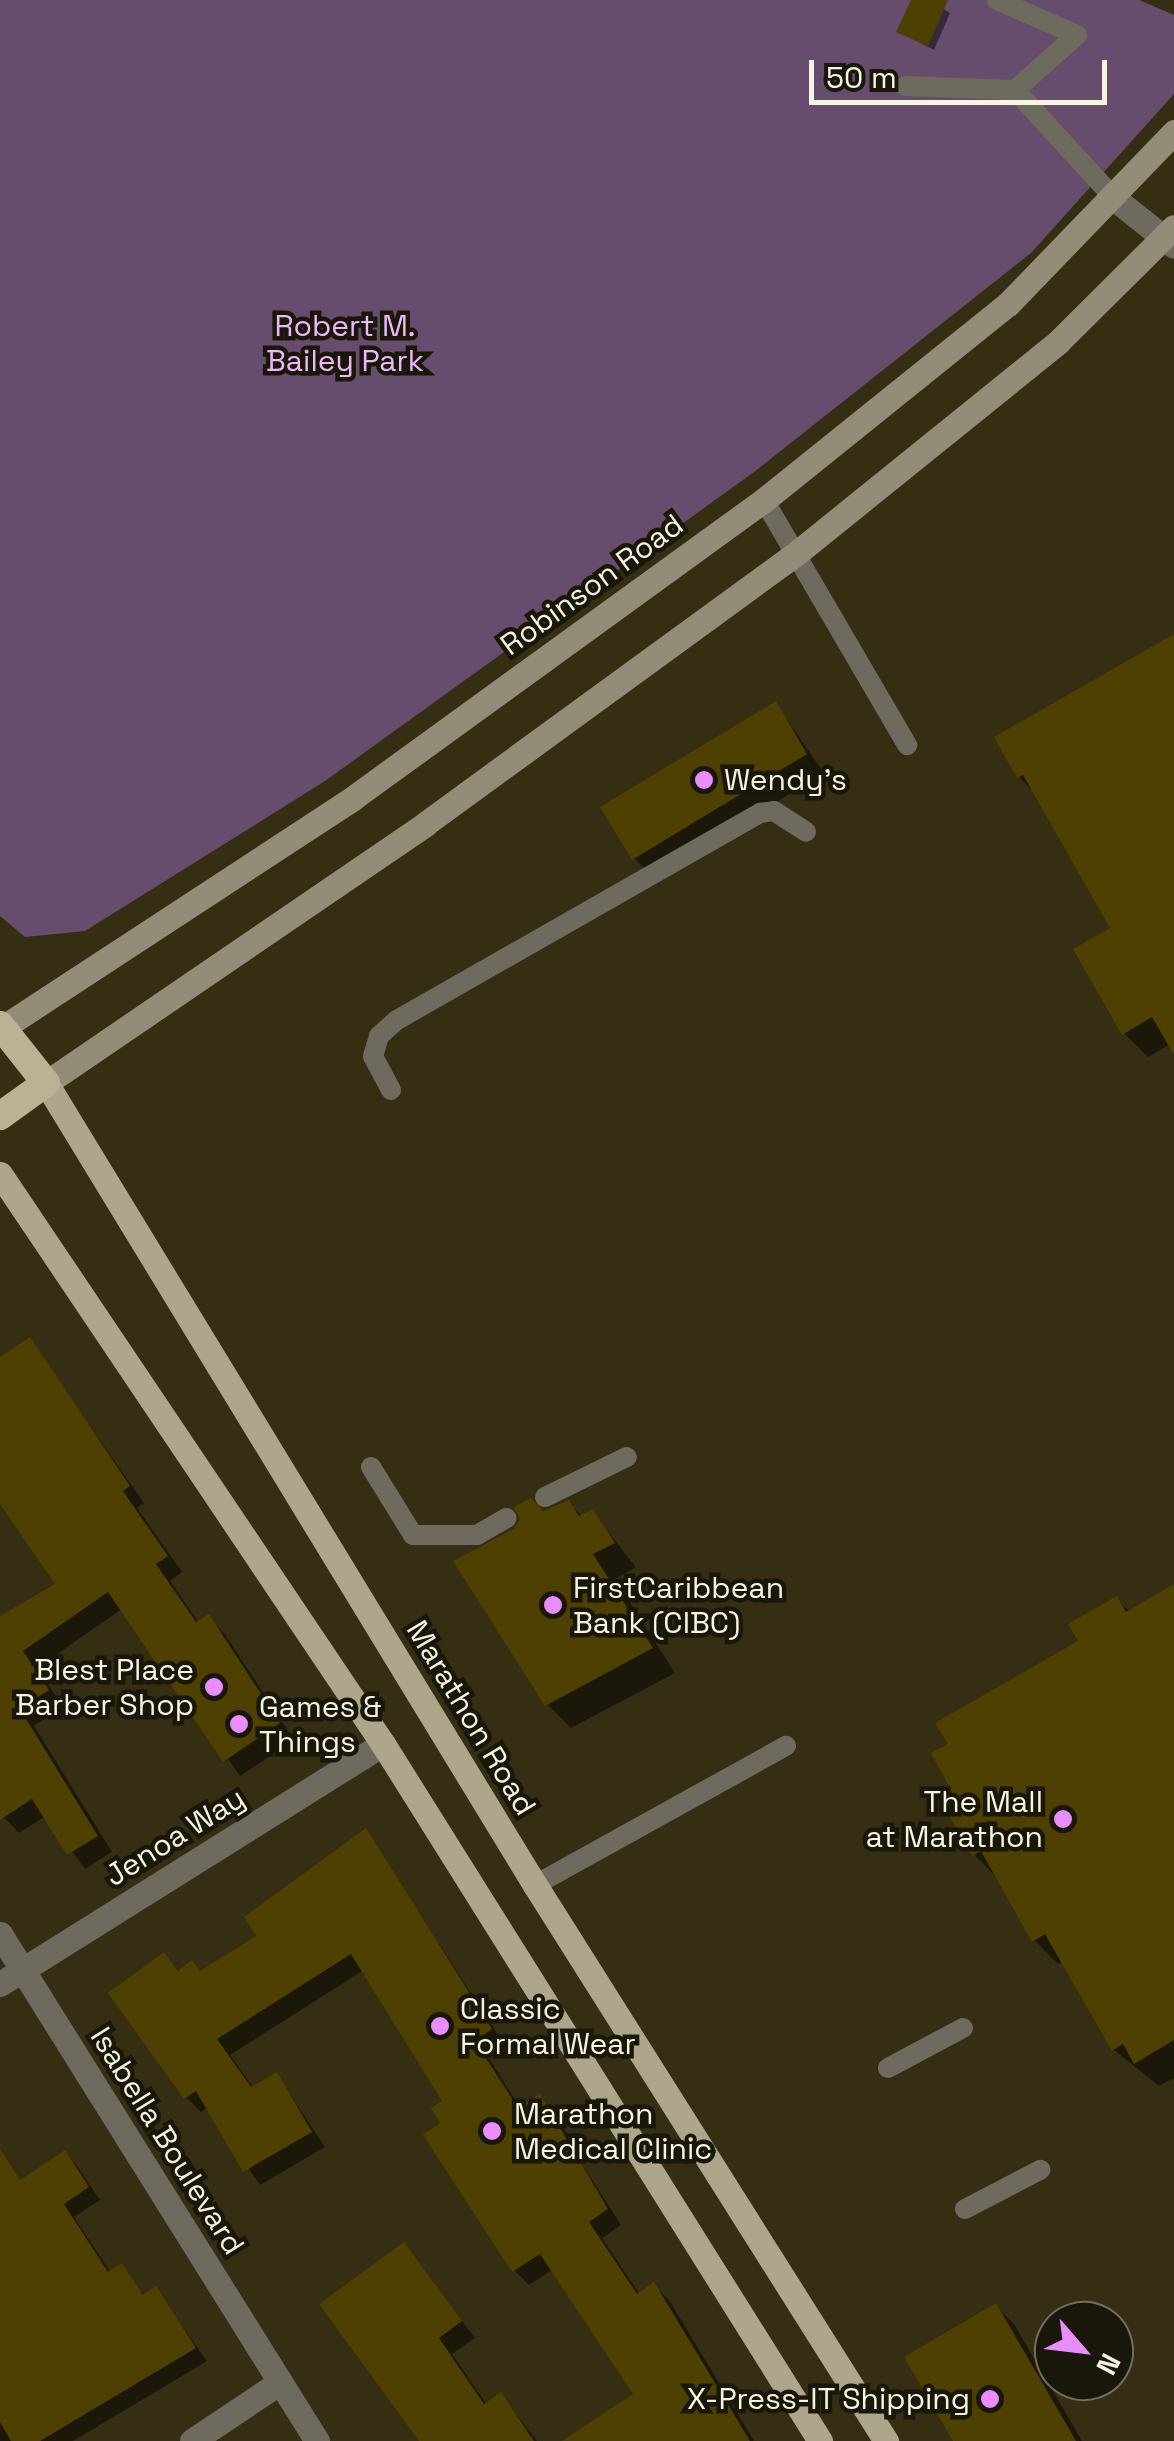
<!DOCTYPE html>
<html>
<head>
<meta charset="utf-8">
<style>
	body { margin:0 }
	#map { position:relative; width:1174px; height:2441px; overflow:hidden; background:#352e12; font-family:"Space Grotesk",sans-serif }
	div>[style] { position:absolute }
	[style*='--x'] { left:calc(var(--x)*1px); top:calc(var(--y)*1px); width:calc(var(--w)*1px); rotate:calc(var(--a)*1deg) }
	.green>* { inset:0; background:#674d6d }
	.shadow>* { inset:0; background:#0007 }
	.building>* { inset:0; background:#4e4000 }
	.service>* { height:20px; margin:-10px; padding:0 10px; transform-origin:10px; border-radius:10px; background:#6e6b5e }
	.minor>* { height:25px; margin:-12.5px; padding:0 12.5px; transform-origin:12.5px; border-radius:12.5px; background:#6e6b5e }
	.secondary>* { height:25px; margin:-12.5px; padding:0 12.5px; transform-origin:12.5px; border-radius:12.5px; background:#928c78 }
	.primary>* { height:25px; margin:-12.5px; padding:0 12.5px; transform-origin:12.5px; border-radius:12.5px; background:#ada68b }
	.trunk>* { height:28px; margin:-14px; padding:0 14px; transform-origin:14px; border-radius:14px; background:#bab294 }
	.dots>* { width:28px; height:28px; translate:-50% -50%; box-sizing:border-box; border:5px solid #19160a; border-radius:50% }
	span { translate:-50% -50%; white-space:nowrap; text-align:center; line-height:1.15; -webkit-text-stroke:9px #19160a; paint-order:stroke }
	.park-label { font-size:30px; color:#edb7f9 }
	.street-label { font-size:30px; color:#f8f4e3 }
	.poi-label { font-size:30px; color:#f8f4e3 }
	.left { translate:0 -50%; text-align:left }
	.right { translate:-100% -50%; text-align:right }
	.north { position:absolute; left:1034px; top:2301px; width:100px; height:100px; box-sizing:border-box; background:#19160a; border:2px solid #726f61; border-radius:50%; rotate:118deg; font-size:28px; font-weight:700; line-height:40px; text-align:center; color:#f8f4e3 }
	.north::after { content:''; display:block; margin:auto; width:35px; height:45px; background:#e98dfd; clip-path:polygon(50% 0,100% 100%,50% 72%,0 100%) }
	.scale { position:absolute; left:809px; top:60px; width:298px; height:45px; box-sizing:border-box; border:5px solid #f8f4e3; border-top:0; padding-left:12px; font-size:30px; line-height:35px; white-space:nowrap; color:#f8f4e3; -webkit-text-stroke:8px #19160a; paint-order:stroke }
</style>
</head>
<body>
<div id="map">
	<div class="green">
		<div style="clip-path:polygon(0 0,1139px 0,1174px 15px,1174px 94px,1031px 253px,754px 472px,325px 781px,85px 931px,25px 937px,0 916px)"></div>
	</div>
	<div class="shadow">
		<div style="clip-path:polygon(913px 0,929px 0,950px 13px,934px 50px,899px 32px)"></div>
		<div style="clip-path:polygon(1174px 637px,1174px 1050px,1170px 1044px,1148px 1057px,1124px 1033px,1114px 929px,1037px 795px,1019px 777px)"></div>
		<div style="clip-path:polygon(776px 704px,824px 773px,653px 877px,634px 858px)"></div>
		<div style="clip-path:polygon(30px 1341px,144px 1503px,137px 1508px,182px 1572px,170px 1581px,199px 1623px,208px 1617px,224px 1633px,294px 1740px,240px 1776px,122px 1609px,37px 1668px,63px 1706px,34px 1726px,112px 1852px,85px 1869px,46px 1816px,19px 1833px,0 1813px,0 1616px,6px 1622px,58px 1585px,0 1500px,0 1360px)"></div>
		<div style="clip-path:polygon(569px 1503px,583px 1517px,592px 1512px,636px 1567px,615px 1579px,675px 1673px,571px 1728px,547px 1704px,543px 1513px)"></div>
		<div style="clip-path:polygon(1174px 1587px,1174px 2078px,1159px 2086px,1114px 2050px,1063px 1961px,1058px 1964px,1034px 1940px,997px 1878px,974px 1854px,955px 1791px,951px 1745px,1082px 1642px,1116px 1599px,1130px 1612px)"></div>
		<div style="clip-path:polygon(365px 1831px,505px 2045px,488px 2057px,521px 2109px,539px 2097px,575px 2143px,570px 2146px,621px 2225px,602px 2238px,640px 2295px,654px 2286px,669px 2300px,754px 2441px,567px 2441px,637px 2394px,554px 2269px,529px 2285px,514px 2270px,444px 2124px,446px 2102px,364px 1970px,230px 2055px,254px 2089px,277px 2075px,325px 2147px,260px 2185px,207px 2108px,201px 2112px,186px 2097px,164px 1955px,180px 1972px,202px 1973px,259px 1936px)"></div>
		<div style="clip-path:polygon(0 2150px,24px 2192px,65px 2153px,77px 2166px,100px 2200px,74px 2217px,111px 2273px,121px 2266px,145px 2297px,156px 2290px,207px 2361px,73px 2441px,0 2441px)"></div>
		<div style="clip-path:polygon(403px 2245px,475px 2338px,452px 2354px,487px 2405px,501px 2395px,537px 2441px,420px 2441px)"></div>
		<div style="clip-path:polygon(996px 2306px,1014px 2324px,1082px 2441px,956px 2441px)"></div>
	</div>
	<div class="building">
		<div style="clip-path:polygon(911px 0,948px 0,928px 46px,896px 32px)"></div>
		<div style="clip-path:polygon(1174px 634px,1174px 1055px,1152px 1017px,1122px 1035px,1073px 949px,1110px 928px,1023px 775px,1017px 778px,994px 737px)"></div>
		<div style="clip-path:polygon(776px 701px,807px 754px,632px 860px,600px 807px)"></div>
		<div style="clip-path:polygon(30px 1337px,130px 1486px,123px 1491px,168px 1556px,156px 1564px,196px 1622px,209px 1614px,280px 1723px,223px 1762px,108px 1592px,23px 1651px,49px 1690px,20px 1709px,98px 1836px,67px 1855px,32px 1799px,0 1820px,0 1616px,55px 1584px,0 1504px,0 1357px)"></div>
		<div style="clip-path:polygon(531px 1498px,543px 1511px,569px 1500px,579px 1516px,593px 1509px,615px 1543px,593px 1554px,653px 1648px,545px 1706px,453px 1561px,514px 1529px,520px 1519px,514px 1507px)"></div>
		<div style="clip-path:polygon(1174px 1584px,1174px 2040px,1134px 2064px,1123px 2044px,1112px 2051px,1045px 1934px,1032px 1942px,981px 1851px,972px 1856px,939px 1797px,951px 1790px,931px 1753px,948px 1744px,935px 1723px,1078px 1641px,1068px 1624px,1117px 1596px,1126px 1612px)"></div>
		<div style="clip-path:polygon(366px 1828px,492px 2029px,475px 2041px,518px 2108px,540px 2094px,608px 2209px,589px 2222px,637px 2294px,654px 2282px,750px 2441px,562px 2441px,633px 2394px,540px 2254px,512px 2272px,423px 2135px,440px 2123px,431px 2108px,442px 2101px,351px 1954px,217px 2039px,251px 2087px,277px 2072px,312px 2132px,243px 2172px,196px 2091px,184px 2099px,108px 1993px,164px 1952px,178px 1971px,192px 1960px,200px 1971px,256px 1936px,244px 1917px)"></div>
		<div style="clip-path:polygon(0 2149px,20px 2180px,65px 2150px,89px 2187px,64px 2204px,108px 2272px,122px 2263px,143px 2295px,156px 2286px,196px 2348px,40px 2441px,11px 2441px,0 2422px)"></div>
		<div style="clip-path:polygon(404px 2242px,462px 2321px,439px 2338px,484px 2404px,501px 2392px,534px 2441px,419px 2441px,319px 2304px)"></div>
		<div style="clip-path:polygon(996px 2303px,1076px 2441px,953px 2441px,904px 2357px)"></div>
	</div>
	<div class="service">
		<div style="--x:997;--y:0;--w:87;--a:23.6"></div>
		<div style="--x:1077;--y:35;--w:83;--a:138.4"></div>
		<div style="--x:1015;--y:90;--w:148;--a:47.5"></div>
		<div style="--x:905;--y:86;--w:110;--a:2.1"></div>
		<div style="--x:764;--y:500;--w:284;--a:59.7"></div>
		<div style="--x:391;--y:1090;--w:38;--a:-118"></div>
		<div style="--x:373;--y:1056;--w:21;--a:-73"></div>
		<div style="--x:379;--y:1036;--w:24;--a:-42"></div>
		<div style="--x:397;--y:1020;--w:418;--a:-29.7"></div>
		<div style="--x:760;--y:813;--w:14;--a:-8"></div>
		<div style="--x:774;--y:811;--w:38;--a:33"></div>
		<div style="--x:371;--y:1467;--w:80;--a:58.3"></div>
		<div style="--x:413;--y:1535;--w:64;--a:0"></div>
		<div style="--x:477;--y:1535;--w:34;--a:-30"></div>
		<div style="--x:545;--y:1497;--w:91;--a:-26"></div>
		<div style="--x:535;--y:1885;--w:287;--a:-29"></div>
		<div style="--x:888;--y:2068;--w:85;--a:-28.1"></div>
		<div style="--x:965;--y:2209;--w:85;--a:-27.5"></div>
	</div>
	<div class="minor">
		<div style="--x:1115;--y:199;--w:75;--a:38.5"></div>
		<div style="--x:0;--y:1934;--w:598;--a:57.98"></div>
		<div style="--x:0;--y:1984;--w:452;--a:-32.1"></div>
		<div style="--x:192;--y:2441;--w:106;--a:-33.8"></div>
	</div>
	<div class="secondary">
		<div style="--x:2;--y:1028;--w:420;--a:-33.2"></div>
		<div style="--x:353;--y:798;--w:508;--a:-35.94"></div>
		<div style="--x:764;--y:500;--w:313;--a:-38.8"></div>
		<div style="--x:1008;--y:304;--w:239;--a:-46"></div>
		<div style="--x:46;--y:1083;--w:459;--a:-34.3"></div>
		<div style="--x:425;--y:824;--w:462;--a:-36.1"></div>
		<div style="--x:798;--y:552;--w:334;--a:-38.9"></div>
		<div style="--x:1058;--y:342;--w:163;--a:-44.8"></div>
	</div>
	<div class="primary">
		<div style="--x:46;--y:1083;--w:939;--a:58.63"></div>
		<div style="--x:535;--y:1885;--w:658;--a:57.74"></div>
		<div style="--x:0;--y:1174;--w:687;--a:56.1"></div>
		<div style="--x:383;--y:1744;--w:823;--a:57.91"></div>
	</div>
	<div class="trunk">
		<div style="--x:0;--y:1025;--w:74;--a:51.6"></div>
		<div style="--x:46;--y:1083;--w:57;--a:144.3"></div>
	</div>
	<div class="dots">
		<div style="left:704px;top:780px;background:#e98dfd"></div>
		<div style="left:553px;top:1605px;background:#e98dfd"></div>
		<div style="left:214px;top:1687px;background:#e98dfd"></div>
		<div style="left:239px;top:1724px;background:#e98dfd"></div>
		<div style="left:1063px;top:1819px;background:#e98dfd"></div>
		<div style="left:440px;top:2026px;background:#e98dfd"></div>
		<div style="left:492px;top:2131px;background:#e98dfd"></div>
		<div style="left:990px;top:2399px;background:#e98dfd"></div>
	</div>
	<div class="park-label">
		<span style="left:345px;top:343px">Robert M.<br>Bailey Park</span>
	</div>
	<div class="street-label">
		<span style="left:592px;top:585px;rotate:-36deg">Robinson Road</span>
		<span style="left:471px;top:1718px;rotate:59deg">Marathon Road</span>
		<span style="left:175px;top:1837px;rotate:-32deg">Jenoa Way</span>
		<span style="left:167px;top:2141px;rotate:58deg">Isabella Boulevard</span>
	</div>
	<div class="poi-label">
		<span class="left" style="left:724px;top:780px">Wendy's</span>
		<span class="left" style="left:573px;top:1605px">FirstCaribbean<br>Bank (CIBC)</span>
		<span class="right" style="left:194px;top:1687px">Blest Place<br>Barber Shop</span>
		<span class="left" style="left:259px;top:1724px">Games &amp;<br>Things</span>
		<span class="right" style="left:1043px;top:1819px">The Mall<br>at Marathon</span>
		<span class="left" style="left:460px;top:2026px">Classic<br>Formal Wear</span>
		<span class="left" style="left:514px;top:2131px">Marathon<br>Medical Clinic</span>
		<span class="right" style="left:970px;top:2399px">X-Press-IT Shipping</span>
	</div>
	<div class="north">N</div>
	<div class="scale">50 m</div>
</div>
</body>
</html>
